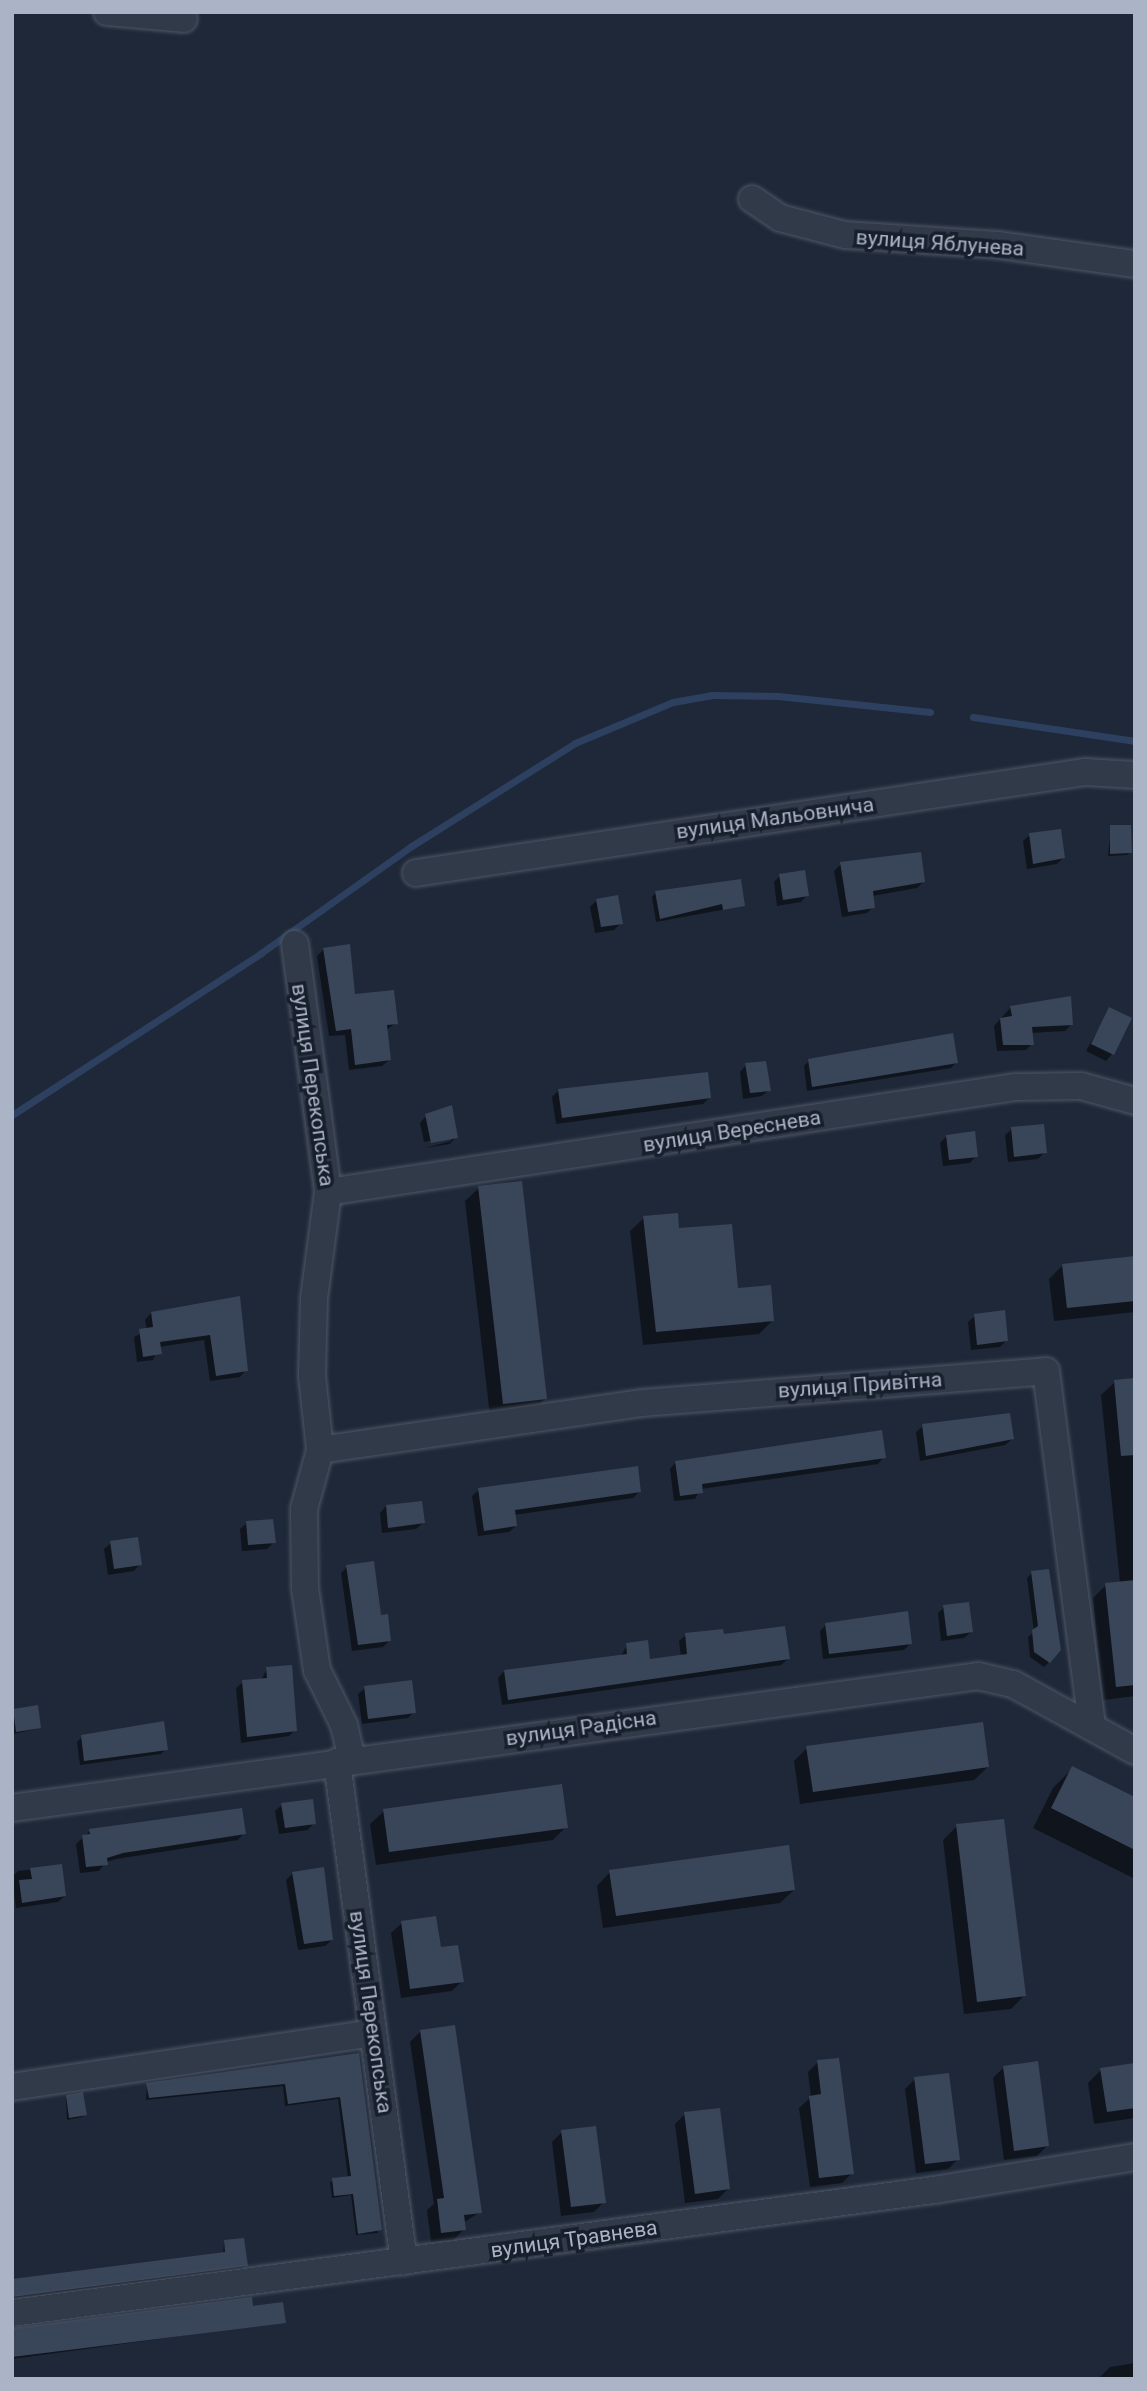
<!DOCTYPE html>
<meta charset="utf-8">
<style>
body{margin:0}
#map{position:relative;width:1147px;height:2391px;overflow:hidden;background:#1e2838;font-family:Roboto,sans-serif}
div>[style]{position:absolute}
.shadow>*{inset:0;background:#0007}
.stream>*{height:7px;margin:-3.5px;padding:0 3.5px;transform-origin:3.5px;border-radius:3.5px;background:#2d405f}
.building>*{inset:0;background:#394659}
.roads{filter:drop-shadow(0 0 2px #4f5767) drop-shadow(0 0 2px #4f5767)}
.minor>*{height:26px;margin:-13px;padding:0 13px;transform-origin:13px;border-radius:13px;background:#313a49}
span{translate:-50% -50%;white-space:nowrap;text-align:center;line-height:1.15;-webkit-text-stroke:7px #171f2d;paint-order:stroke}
.street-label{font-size:21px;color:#abb4c6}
.frame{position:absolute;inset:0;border:14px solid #abb4c6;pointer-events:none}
</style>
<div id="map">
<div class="shadow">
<div style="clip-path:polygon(1111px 827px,1130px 853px,1127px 855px,1108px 856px)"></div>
<div style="clip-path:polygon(1030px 835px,1063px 858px,1057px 864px,1027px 869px,1023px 841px)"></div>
<div style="clip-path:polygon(841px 864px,924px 881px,917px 888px,872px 896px,873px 907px,867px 913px,842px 917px,834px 871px)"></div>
<div style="clip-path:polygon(780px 876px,807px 895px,801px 902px,777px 906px,774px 882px)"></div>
<div style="clip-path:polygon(656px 892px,743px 906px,656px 922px,652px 897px)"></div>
<div style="clip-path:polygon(597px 900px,621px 923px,614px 930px,595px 933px,590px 907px)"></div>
<div style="clip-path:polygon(324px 949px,354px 996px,396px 1023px,386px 1030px,389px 1060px,382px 1066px,349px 1070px,345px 1035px,329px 1036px,317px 956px)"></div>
<div style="clip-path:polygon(1011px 1007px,1071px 1025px,1065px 1031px,1031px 1033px,1032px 1044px,1026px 1050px,997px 1051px,994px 1026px)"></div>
<div style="clip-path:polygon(1110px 1009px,1112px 1054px,1106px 1061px,1086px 1051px)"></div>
<div style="clip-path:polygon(952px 1035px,956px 1063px,951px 1068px,807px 1091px,804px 1066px,809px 1061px)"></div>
<div style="clip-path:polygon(746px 1065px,769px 1090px,762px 1096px,743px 1099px,740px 1072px)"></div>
<div style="clip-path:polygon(559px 1090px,709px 1098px,703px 1104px,556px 1124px,552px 1097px)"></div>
<div style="clip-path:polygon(426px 1116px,456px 1137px,450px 1144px,425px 1148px,451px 1141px,451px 1137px,424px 1142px,420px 1123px)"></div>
<div style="clip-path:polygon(1012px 1129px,1045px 1152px,1038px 1159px,1008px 1162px,1005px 1135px)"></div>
<div style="clip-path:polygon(947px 1136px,976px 1156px,970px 1163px,943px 1166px,940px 1143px)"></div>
<div style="clip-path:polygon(479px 1188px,545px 1399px,532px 1412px,490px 1416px,465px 1201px)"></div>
<div style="clip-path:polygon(644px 1218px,677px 1230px,772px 1321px,759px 1334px,643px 1345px,630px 1231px)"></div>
<div style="clip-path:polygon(1135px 1257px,1135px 1312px,1054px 1321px,1049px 1279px,1063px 1265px)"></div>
<div style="clip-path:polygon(238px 1298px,246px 1370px,240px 1377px,210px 1381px,204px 1340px,159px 1347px,153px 1360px,137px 1362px,134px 1337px,147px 1330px,145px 1320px,151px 1313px)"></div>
<div style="clip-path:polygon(975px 1316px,1007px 1340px,1000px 1347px,971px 1350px,968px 1322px)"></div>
<div style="clip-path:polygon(1135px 1380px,1135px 1696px,1103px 1700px,1093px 1598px,1106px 1585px,1120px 1583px,1101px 1395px,1115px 1382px)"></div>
<div style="clip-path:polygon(923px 1426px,1012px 1439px,1005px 1445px,920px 1461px,916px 1432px)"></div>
<div style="clip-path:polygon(884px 1457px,878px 1464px,701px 1489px,695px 1499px,674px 1501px,670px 1469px,676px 1462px)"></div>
<div style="clip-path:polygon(479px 1490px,639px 1492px,633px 1498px,514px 1515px,516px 1526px,509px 1532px,478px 1536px,472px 1496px)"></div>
<div style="clip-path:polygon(386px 1506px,423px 1523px,416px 1529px,382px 1533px,380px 1513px)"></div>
<div style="clip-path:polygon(247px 1523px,274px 1542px,267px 1549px,242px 1551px,240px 1529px)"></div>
<div style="clip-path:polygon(111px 1543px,140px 1564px,134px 1571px,108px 1575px,104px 1549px)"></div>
<div style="clip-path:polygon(347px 1567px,379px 1616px,389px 1641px,383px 1647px,352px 1651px,341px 1573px)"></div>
<div style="clip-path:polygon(1032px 1573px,1049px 1662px,1044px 1667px,1030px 1657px,1028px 1637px,1034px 1632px,1027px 1578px)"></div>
<div style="clip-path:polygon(944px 1607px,971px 1632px,964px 1638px,941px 1641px,938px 1613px)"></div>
<div style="clip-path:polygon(826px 1625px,911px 1643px,904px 1650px,823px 1659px,820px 1631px)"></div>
<div style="clip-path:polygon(686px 1635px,722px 1636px,788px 1659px,781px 1665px,502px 1705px,498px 1678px,504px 1671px,621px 1656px,627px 1645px,649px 1661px,681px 1657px,679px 1641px)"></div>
<div style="clip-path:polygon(267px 1669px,295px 1730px,289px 1736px,241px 1743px,236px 1688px,243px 1682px,261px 1680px)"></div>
<div style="clip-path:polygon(365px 1688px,414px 1712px,408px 1718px,362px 1724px,358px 1694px)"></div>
<div style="clip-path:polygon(14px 1711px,39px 1728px,14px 1734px)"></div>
<div style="clip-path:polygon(82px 1737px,166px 1749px,161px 1754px,80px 1765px,77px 1742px)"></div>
<div style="clip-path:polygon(807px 1748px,988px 1767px,974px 1780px,800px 1804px,794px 1761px)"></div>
<div style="clip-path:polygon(1073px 1768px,1135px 1799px,1135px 1879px,1033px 1828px,1053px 1788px)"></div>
<div style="clip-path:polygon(282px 1805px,314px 1823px,308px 1830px,279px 1834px,275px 1811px)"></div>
<div style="clip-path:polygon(384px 1811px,566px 1827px,553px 1840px,376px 1865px,370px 1824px)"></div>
<div style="clip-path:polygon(957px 1826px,1024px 1996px,1011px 2009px,964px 2014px,943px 1840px)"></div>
<div style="clip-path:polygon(90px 1831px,244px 1833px,238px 1840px,116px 1859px,106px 1862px,99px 1871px,80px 1873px,76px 1844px)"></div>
<div style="clip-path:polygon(60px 1866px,65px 1896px,58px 1902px,16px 1908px,12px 1877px,18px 1871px)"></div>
<div style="clip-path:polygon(610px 1872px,794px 1890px,780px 1903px,603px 1928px,597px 1886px)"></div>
<div style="clip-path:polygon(293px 1873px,332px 1940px,325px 1946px,298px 1950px,286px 1880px)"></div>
<div style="clip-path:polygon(402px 1923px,462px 1981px,452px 1991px,401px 1998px,391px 1933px)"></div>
<div style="clip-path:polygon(421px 2031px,480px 2212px,463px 2223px,464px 2229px,454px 2240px,431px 2242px,427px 2210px,434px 2204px,410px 2042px)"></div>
<div style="clip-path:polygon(357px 2055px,378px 2233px,356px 2235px,351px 2195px,332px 2198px,330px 2182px,348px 2178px,338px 2099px,285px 2106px,283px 2086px,146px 2100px,147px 2084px)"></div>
<div style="clip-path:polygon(818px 2062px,852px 2173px,842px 2183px,810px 2187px,799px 2108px,811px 2097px,808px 2072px)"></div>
<div style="clip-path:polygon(1135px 2065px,1135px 2118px,1094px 2124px,1088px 2083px,1101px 2070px)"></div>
<div style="clip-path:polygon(1003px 2068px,1047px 2146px,1037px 2156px,1004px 2160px,993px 2078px)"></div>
<div style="clip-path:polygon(915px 2079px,958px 2159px,948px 2169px,916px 2173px,905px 2089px)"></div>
<div style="clip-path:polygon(66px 2097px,85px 2114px,82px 2117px,67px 2120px)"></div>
<div style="clip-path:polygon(685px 2114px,728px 2189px,718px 2199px,685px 2203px,675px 2124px)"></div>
<div style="clip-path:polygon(562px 2132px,604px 2202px,594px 2212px,561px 2216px,552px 2142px)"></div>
<div style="clip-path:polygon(224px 2242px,246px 2265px,243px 2268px,12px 2299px,12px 2281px,223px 2255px)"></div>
<div style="clip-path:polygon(251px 2308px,284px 2322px,12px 2359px,12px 2330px)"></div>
<div style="clip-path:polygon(1135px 2363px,1135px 2379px,1098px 2379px,1110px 2367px)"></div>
</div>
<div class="stream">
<div style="left:973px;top:717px;width:164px;rotate:8.4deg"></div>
<div style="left:12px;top:1115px;width:297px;rotate:-33deg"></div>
<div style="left:261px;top:953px;width:183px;rotate:-35.4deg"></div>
<div style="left:410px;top:847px;width:195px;rotate:-32.2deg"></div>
<div style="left:575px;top:743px;width:106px;rotate:-22.7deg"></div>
<div style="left:673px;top:702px;width:40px;rotate:-10deg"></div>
<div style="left:712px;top:695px;width:66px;rotate:0.9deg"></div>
<div style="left:778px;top:696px;width:153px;rotate:6deg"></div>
</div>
<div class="building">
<div style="clip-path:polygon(1110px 825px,1131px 825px,1132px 853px,1110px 854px)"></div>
<div style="clip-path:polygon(1061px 829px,1065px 858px,1033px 864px,1029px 833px)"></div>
<div style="clip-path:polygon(921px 852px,925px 882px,873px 891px,875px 908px,848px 912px,840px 862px)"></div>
<div style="clip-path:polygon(805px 870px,809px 896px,783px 900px,779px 874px)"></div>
<div style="clip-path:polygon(741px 879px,745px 906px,723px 910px,722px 904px,660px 919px,655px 891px)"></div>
<div style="clip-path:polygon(618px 895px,623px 924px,601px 927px,596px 899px)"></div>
<div style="clip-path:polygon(350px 944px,355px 994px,394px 990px,398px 1024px,387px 1025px,391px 1060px,355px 1065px,351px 1029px,336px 1031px,323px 948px)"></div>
<div style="clip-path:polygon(1071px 996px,1073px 1025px,1032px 1027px,1034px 1045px,1003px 1045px,1000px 1018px,1012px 1016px,1010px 1006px)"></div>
<div style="clip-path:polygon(1109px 1007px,1132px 1018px,1114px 1055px,1091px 1044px)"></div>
<div style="clip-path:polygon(953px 1033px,958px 1063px,812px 1087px,808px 1059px)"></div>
<div style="clip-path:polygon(766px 1061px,771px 1091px,750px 1093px,745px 1063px)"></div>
<div style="clip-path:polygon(708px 1072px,711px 1098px,562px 1118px,558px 1089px)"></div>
<div style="clip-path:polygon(452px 1105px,458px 1138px,431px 1143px,425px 1114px)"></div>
<div style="clip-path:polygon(1044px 1124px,1047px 1153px,1014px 1157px,1011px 1127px)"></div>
<div style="clip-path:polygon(975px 1131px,978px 1157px,949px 1160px,946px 1135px)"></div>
<div style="clip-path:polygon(522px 1181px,547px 1399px,503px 1404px,478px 1186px)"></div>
<div style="clip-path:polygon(678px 1213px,679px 1228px,732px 1224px,738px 1288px,771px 1285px,774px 1321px,656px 1332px,643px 1216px)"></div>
<div style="clip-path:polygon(1135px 1256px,1135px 1301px,1067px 1308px,1062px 1264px)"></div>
<div style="clip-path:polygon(240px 1296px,248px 1371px,216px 1376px,210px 1335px,160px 1342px,162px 1354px,143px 1357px,139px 1329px,153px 1327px,151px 1312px)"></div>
<div style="clip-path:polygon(1005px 1310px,1008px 1341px,977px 1345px,974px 1314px)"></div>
<div style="clip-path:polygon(1135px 1378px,1135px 1455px,1121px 1456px,1114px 1380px)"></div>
<div style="clip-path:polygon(1010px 1413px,1014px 1439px,926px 1456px,922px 1424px)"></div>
<div style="clip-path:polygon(882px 1430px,886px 1458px,702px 1484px,703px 1493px,680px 1496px,675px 1461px)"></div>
<div style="clip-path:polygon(638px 1466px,641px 1492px,515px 1510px,517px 1526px,484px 1531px,478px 1488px)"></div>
<div style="clip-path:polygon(422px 1501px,425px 1523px,388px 1528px,386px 1505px)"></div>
<div style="clip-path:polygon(273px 1519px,276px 1543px,248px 1545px,246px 1521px)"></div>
<div style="clip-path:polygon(138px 1537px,142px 1565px,114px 1569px,110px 1541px)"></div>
<div style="clip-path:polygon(374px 1561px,381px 1615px,388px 1614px,391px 1641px,358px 1645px,346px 1565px)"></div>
<div style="clip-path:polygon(1049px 1569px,1061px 1650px,1050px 1663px,1034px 1652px,1032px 1630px,1038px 1626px,1031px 1571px)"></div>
<div style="clip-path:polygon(1135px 1580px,1135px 1685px,1116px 1687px,1105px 1583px)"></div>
<div style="clip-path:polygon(969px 1602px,973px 1632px,947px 1636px,943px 1605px)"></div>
<div style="clip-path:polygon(908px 1611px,912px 1644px,829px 1654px,825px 1623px)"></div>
<div style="clip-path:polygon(785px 1626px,790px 1659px,508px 1700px,504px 1670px,627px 1654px,626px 1643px,648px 1640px,650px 1659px,687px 1654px,685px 1633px,723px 1629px,724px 1634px)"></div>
<div style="clip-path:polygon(292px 1665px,297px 1731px,247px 1737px,242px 1680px,267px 1678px,266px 1667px)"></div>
<div style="clip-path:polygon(412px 1680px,416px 1713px,368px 1719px,364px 1686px)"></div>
<div style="clip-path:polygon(38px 1705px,41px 1728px,16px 1732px,13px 1709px)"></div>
<div style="clip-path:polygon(164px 1721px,168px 1750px,84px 1761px,81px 1735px)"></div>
<div style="clip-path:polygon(983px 1722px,989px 1767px,813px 1792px,806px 1746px)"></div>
<div style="clip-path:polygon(1072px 1766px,1135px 1797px,1135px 1850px,1051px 1808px)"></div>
<div style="clip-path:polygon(562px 1784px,568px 1828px,389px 1852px,383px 1809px)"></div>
<div style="clip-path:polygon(313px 1799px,316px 1824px,285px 1828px,281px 1803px)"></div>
<div style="clip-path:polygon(242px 1808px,246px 1834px,123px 1853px,107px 1858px,108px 1865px,86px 1867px,82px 1835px,90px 1834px,89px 1829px)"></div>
<div style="clip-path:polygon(1004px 1819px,1026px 1996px,977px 2002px,956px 1824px)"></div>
<div style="clip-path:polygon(789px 1845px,795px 1890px,616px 1916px,609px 1870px)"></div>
<div style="clip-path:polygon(62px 1864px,66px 1896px,22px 1903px,19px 1880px,32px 1879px,30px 1868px)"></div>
<div style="clip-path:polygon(324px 1867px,333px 1940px,304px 1944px,292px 1872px)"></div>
<div style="clip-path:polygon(436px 1916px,441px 1947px,458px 1945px,464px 1982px,410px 1989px,401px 1921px)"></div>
<div style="clip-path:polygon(455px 2025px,482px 2213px,464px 2215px,466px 2230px,441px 2233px,437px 2199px,444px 2198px,420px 2030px)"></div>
<div style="clip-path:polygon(359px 2053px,382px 2230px,358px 2234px,353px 2194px,334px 2196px,332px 2178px,351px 2176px,340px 2097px,288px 2104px,285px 2084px,149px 2098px,146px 2083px)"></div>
<div style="clip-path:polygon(839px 2058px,854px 2174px,819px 2178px,809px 2096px,821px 2094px,817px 2060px)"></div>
<div style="clip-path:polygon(1038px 2061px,1049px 2146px,1014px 2151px,1003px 2066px)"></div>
<div style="clip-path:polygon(1135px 2063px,1135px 2108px,1107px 2112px,1100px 2068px)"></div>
<div style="clip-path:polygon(949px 2073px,960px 2160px,925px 2164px,914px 2077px)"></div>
<div style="clip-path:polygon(83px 2092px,87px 2115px,69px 2118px,66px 2095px)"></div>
<div style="clip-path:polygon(720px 2108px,730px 2189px,695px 2194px,684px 2112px)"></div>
<div style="clip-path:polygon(596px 2126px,606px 2203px,571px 2207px,561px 2130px)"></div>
<div style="clip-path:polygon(244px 2238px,248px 2266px,12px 2297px,12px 2279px,225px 2252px,224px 2240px)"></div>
<div style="clip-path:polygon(252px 2297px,253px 2306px,283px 2302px,286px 2323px,12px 2357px,12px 2328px)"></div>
</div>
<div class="roads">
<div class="minor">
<div style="left:107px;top:12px;width:77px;rotate:5.2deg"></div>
<div style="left:752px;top:199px;width:34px;rotate:34deg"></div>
<div style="left:780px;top:218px;width:67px;rotate:14.7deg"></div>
<div style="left:845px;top:235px;width:153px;rotate:3.7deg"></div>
<div style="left:998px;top:245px;width:138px;rotate:7.9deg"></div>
<div style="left:416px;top:873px;width:677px;rotate:-8.59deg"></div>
<div style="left:1085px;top:772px;width:50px;rotate:3.4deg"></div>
<div style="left:295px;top:944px;width:250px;rotate:82.4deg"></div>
<div style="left:328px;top:1192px;width:108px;rotate:97.5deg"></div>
<div style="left:314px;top:1299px;width:77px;rotate:91.5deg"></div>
<div style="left:312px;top:1376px;width:74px;rotate:83.8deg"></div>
<div style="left:320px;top:1450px;width:61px;rotate:105.2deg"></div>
<div style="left:304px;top:1509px;width:79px;rotate:89.3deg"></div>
<div style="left:305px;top:1588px;width:83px;rotate:81.7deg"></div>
<div style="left:317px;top:1670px;width:61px;rotate:63.9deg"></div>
<div style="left:344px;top:1725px;width:36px;rotate:77deg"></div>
<div style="left:328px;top:1192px;width:696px;rotate:-8.68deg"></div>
<div style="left:1016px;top:1087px;width:65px;rotate:-0.9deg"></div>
<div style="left:1081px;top:1086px;width:56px;rotate:15.5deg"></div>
<div style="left:320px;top:1450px;width:325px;rotate:-8.3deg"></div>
<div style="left:642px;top:1403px;width:405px;rotate:-4.5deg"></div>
<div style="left:1046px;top:1371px;width:359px;rotate:82.6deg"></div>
<div style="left:337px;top:1762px;width:504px;rotate:82.37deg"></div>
<div style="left:12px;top:1808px;width:975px;rotate:-7.78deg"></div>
<div style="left:978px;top:1676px;width:36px;rotate:13deg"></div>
<div style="left:1013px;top:1684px;width:139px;rotate:28.8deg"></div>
<div style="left:12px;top:2087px;width:365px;rotate:-8.5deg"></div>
<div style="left:12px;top:2313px;width:930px;rotate:-7.6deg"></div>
<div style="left:934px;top:2190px;width:204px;rotate:-9.3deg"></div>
</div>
</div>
<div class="street-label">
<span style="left:940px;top:243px;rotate:4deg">вулиця Яблунева</span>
<span style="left:775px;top:818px;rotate:-8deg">вулиця Мальовнича</span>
<span style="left:313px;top:1085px;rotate:82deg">вулиця Перекопська</span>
<span style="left:732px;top:1131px;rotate:-9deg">вулиця Вереснева</span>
<span style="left:860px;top:1385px;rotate:-4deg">вулиця Привітна</span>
<span style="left:581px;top:1728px;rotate:-8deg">вулиця Радісна</span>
<span style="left:371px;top:2012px;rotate:82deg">вулиця Перекопська</span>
<span style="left:574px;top:2239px;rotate:-8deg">вулиця Травнева</span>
</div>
<div class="frame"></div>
</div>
